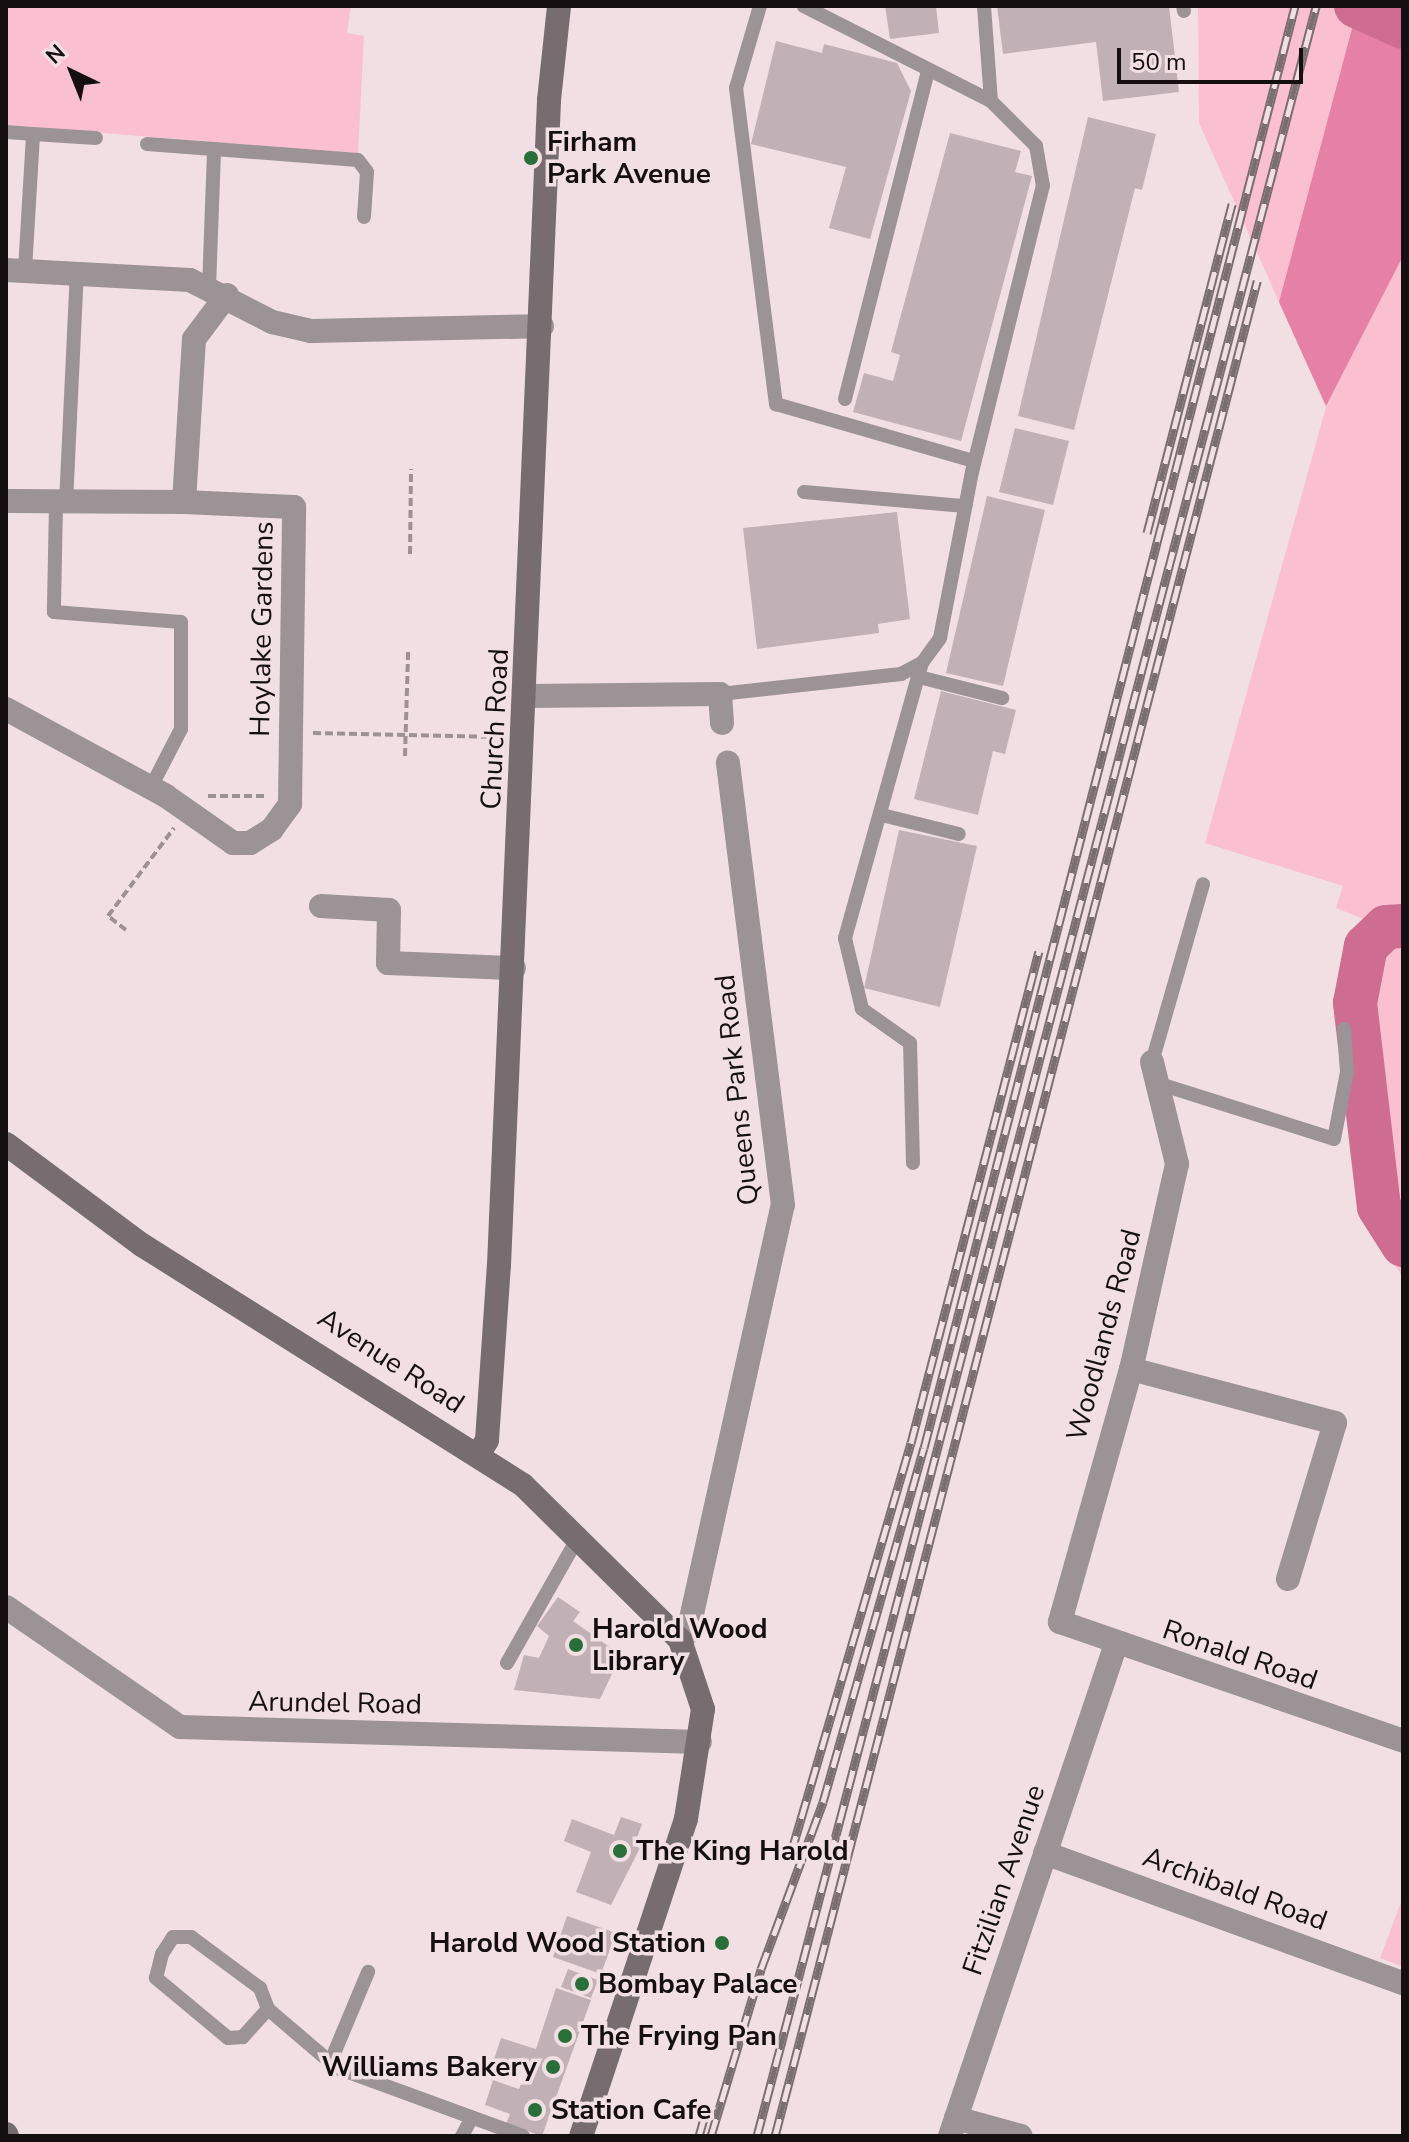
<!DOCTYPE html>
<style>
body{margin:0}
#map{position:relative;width:1409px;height:2142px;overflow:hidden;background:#f1dfe4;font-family:"Nunito Sans",sans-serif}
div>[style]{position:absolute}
.green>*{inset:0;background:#fac0d2}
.forest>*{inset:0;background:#e681a5}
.river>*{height:44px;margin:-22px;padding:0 22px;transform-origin:22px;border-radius:22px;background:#cf6d91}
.building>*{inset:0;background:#c1b0b5}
.path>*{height:4px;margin-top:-2px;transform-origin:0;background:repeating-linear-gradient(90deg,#9e9195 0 8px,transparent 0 12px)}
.lane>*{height:14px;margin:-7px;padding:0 7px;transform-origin:7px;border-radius:7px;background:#9b9395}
.street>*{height:24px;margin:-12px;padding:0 12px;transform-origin:12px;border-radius:12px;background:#9b9395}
.secondary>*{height:24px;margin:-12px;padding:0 12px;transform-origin:12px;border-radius:12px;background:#776c70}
.rail>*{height:9px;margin-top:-4.5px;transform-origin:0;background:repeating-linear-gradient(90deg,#f1dfe4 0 18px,#7a6e71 0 36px);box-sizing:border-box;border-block:2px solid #7a6e71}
.dots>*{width:22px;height:22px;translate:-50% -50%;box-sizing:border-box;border:4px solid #f1dfe4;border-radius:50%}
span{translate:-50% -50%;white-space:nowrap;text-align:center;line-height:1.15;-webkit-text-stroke:7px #f1dfe4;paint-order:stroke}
.poi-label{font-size:28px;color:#150f11;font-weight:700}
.left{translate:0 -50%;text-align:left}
.right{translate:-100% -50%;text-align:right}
.street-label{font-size:28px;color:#150f11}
.frame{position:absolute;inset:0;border:8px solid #150f11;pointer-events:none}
.north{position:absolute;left:32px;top:32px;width:80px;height:80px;-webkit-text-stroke:6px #f1dfe4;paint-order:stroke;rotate:317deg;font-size:22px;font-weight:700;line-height:32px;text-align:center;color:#150f11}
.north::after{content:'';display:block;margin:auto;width:28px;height:36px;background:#150f11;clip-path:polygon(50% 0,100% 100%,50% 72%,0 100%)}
.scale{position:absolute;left:1117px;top:48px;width:186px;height:36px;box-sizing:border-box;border:4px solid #150f11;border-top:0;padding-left:10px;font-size:24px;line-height:28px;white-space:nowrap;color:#150f11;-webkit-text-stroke:6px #f1dfe4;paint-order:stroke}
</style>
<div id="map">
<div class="green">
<div style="clip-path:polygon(6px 6px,351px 6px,347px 33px,364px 36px,358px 154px,6px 125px)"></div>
<div style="clip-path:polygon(1198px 6px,1403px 6px,1403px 1277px,1359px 1213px,1347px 990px,1366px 920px,1336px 908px,1343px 886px,1205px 843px,1326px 407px,1199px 123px)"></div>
<div style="clip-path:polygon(1403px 1897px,1403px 1967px,1380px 1958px)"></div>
</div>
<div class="forest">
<div style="clip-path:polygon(1358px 6px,1403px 6px,1403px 256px,1326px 406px,1279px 302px)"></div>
</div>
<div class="river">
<div style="left:1356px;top:6px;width:51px;rotate:24.1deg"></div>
<div style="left:1403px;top:926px;width:17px;rotate:177deg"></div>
<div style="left:1386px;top:927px;width:28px;rotate:136deg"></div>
<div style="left:1366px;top:946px;width:58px;rotate:100.9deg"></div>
<div style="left:1355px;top:1003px;width:205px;rotate:83.3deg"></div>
<div style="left:1379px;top:1207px;width:45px;rotate:57.7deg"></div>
</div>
<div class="building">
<div style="clip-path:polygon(885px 6px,936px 6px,939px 33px,890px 39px)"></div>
<div style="clip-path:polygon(997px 6px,1169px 6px,1179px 92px,1103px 101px,1096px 42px,1003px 54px)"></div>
<div style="clip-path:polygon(776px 41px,822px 53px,824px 44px,897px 63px,911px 91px,870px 239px,829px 228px,846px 167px,751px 144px)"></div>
<div style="clip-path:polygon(1088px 117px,1156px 134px,1142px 190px,1135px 188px,1074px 430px,1018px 416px)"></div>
<div style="clip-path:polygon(950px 133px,1021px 151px,1015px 172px,1032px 176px,961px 441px,853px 412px,864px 373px,893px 381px,900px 355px,891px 352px)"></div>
<div style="clip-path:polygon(1015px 428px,1069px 441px,1053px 505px,999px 492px)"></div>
<div style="clip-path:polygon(987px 496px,1045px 510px,1003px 686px,946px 673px)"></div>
<div style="clip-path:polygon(897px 512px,910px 619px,878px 624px,879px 633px,757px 649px,743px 528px)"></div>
<div style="clip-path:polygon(941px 691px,1016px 710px,1005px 754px,993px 751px,978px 815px,914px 799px)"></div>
<div style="clip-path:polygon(899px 830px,977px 846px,940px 1007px,864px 988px)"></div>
<div style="clip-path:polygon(558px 1597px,580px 1612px,573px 1621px,621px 1655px,600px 1699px,514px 1690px,524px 1655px,539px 1658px,549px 1636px,537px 1626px)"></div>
<div style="clip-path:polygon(621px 1817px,642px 1824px,634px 1846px,640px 1848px,611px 1905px,576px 1892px,591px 1852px,564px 1841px,572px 1819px,614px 1835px)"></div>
<div style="clip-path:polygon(567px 1916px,616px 1933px,601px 1974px,553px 1957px)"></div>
<div style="clip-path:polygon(568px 1969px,598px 1980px,591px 1998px,561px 1987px)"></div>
<div style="clip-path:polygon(556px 1988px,591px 2000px,542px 2136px,506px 2124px,510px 2114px,485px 2105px,493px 2080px,519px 2089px,526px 2070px,494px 2059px,501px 2038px,536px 2049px)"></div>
</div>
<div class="path">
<div style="left:410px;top:554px;width:85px;rotate:-89.3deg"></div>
<div style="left:313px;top:733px;width:187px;rotate:1.2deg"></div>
<div style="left:405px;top:756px;width:104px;rotate:-88.3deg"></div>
<div style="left:208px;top:796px;width:59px"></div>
<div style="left:126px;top:930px;width:23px;rotate:-142deg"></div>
<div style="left:108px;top:916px;width:110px;rotate:-53.1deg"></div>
</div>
<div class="lane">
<div style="left:760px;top:6px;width:85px;rotate:106.3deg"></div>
<div style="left:736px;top:88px;width:319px;rotate:82.8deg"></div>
<div style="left:776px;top:404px;width:206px;rotate:16.1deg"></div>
<div style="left:984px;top:6px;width:95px;rotate:85.8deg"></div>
<div style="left:1183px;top:6px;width:5px;rotate:79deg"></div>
<div style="left:6px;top:132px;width:27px;rotate:4deg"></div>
<div style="left:147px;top:144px;width:67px;rotate:4.3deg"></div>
<div style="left:25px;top:270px;width:136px;rotate:-86.6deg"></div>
<div style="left:33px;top:134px;width:63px;rotate:3.6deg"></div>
<div style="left:209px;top:288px;width:139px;rotate:-87.9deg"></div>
<div style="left:214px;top:149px;width:144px;rotate:4.4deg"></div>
<div style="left:358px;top:160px;width:15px;rotate:53deg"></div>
<div style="left:367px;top:172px;width:45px;rotate:93.8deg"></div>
<div style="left:845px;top:399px;width:339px;rotate:-75.8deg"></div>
<div style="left:804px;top:492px;width:162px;rotate:5deg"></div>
<div style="left:56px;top:503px;width:109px;rotate:91.1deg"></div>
<div style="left:54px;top:612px;width:127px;rotate:4.5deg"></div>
<div style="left:181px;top:622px;width:107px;rotate:90deg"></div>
<div style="left:181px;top:729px;width:65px;rotate:117.3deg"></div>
<div style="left:66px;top:503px;width:232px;rotate:-87.3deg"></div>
<div style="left:919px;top:677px;width:86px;rotate:14.2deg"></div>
<div style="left:720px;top:694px;width:182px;rotate:-6.3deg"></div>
<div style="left:901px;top:674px;width:24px;rotate:-28deg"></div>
<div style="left:922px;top:663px;width:31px;rotate:-54deg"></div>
<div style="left:940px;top:638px;width:169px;rotate:-79.1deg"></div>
<div style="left:972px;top:472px;width:295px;rotate:-76.1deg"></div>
<div style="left:1043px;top:186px;width:41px;rotate:-99.9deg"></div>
<div style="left:1036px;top:146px;width:64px;rotate:-135deg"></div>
<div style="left:991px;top:101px;width:210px;rotate:-153.1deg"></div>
<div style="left:882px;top:815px;width:79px;rotate:13.9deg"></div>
<div style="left:1152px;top:1062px;width:185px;rotate:-74deg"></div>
<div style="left:1163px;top:1085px;width:179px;rotate:17.5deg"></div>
<div style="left:1334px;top:1139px;width:68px;rotate:-79deg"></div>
<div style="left:1347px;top:1072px;width:43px;rotate:-94deg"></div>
<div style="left:913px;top:1163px;width:120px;rotate:-91.4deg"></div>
<div style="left:910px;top:1043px;width:59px;rotate:-144.7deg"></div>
<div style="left:862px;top:1009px;width:73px;rotate:-103.5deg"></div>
<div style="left:845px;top:938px;width:286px;rotate:-74.4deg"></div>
<div style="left:507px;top:1663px;width:148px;rotate:-60.5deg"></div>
<div style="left:268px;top:2009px;width:38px;rotate:132deg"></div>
<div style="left:243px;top:2037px;width:15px;rotate:176deg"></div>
<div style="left:228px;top:2038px;width:94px;rotate:-140.2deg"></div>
<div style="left:156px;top:1978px;width:25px;rotate:-76deg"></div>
<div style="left:162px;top:1954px;width:20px;rotate:-57deg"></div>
<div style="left:173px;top:1937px;width:18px"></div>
<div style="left:191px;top:1937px;width:86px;rotate:36.5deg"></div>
<div style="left:260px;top:1988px;width:22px;rotate:69deg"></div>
<div style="left:268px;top:2009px;width:91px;rotate:40.5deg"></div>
<div style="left:337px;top:2068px;width:198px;rotate:20.1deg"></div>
<div style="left:330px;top:2063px;width:99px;rotate:-67.3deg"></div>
<div style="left:462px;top:2136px;width:21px;rotate:-62deg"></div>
</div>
<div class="street">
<div style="left:6px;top:270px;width:184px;rotate:3.1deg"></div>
<div style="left:190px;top:280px;width:92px;rotate:27.1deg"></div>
<div style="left:272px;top:322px;width:40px;rotate:13deg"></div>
<div style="left:311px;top:331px;width:231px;rotate:-1.2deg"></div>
<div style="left:6px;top:501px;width:178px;rotate:0.3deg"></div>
<div style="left:184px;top:502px;width:163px;rotate:-86.5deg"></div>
<div style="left:194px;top:339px;width:55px;rotate:-53.1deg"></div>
<div style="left:526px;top:696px;width:194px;rotate:-0.6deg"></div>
<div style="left:720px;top:694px;width:29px;rotate:86deg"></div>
<div style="left:6px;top:709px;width:182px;rotate:28.5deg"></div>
<div style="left:166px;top:796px;width:82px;rotate:35deg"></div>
<div style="left:233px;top:843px;width:17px"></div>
<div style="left:250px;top:843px;width:26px;rotate:-32deg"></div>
<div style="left:272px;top:829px;width:31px;rotate:-54deg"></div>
<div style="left:290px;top:804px;width:297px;rotate:-89.2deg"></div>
<div style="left:294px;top:507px;width:110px;rotate:-177.4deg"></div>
<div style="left:321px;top:906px;width:68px;rotate:3.4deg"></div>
<div style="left:389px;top:910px;width:53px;rotate:91.1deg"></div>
<div style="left:388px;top:963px;width:126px;rotate:2.3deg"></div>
<div style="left:1152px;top:1062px;width:105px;rotate:76.2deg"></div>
<div style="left:1177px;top:1164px;width:210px;rotate:102.6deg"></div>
<div style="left:1131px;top:1369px;width:263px;rotate:105.7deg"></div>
<div style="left:1060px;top:1622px;width:363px;rotate:19.1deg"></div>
<div style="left:1131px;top:1369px;width:211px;rotate:14.8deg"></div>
<div style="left:1335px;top:1423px;width:163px;rotate:106.8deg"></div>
<div style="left:6px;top:1607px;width:211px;rotate:34.6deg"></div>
<div style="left:180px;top:1727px;width:520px;rotate:1.65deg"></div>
<div style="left:680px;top:1640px;width:11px;rotate:-45deg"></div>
<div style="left:688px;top:1632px;width:437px;rotate:-77.5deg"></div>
<div style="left:783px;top:1205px;width:446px;rotate:-97.1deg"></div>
<div style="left:1045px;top:1853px;width:381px;rotate:20deg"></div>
<div style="left:956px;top:2118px;width:67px;rotate:15.5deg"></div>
<div style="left:950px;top:2136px;width:519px;rotate:-71.36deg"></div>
</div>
<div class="secondary">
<div style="left:6px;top:1144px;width:169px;rotate:36.6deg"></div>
<div style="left:142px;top:1245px;width:450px;rotate:32.2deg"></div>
<div style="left:523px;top:1485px;width:221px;rotate:44.6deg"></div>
<div style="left:680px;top:1640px;width:73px;rotate:71.6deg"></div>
<div style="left:703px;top:1709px;width:111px;rotate:98.8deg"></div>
<div style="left:686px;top:1819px;width:334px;rotate:108.3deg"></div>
<div style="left:479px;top:1453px;width:15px;rotate:-58deg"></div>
<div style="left:487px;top:1440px;width:175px;rotate:-86.1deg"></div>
<div style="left:499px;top:1265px;width:1166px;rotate:-87.54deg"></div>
<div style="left:549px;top:100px;width:95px;rotate:-83.9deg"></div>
<div style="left:6px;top:2134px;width:2px;rotate:63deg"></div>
</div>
<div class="rail">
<div style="left:1147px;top:533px;width:340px;rotate:-75.5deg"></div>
<div style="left:791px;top:1853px;width:427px;rotate:-73.7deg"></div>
<div style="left:911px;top:1443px;width:508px;rotate:-75.42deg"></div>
<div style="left:699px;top:2136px;width:29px;rotate:-74deg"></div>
<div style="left:711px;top:2136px;width:174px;rotate:-73.3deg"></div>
<div style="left:761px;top:1969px;width:178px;rotate:-69.6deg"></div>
<div style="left:823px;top:1802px;width:368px;rotate:-74.1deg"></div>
<div style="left:924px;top:1448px;width:1489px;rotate:-75.57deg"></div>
<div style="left:757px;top:2136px;width:2202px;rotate:-75.29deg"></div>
<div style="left:775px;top:2136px;width:1917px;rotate:-75.43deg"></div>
</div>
<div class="dots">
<div style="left:531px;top:158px;background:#2a6e39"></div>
<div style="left:576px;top:1645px;background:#2a6e39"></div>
<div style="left:620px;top:1851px;background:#2a6e39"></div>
<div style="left:722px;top:1943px;background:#2a6e39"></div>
<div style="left:582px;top:1984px;background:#2a6e39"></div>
<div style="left:565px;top:2036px;background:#2a6e39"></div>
<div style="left:553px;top:2067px;background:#2a6e39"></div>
<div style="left:535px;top:2110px;background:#2a6e39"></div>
</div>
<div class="poi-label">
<span class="left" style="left:547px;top:158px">Firham<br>Park Avenue</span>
<span class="left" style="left:592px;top:1645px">Harold Wood<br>Library</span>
<span class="left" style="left:636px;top:1851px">The King Harold</span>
<span class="right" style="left:706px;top:1943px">Harold Wood Station</span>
<span class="left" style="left:598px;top:1984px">Bombay Palace</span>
<span class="left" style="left:581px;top:2036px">The Frying Pan</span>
<span class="right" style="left:537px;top:2067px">Williams Bakery</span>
<span class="left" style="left:551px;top:2110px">Station Cafe</span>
</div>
<div class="street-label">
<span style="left:262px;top:629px;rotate:-89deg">Hoylake Gardens</span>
<span style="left:495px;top:729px;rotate:-87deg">Church Road</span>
<span style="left:737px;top:1090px;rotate:-96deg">Queens Park Road</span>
<span style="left:1104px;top:1335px;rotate:-75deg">Woodlands Road</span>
<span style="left:391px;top:1361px;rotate:33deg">Avenue Road</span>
<span style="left:1240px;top:1655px;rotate:19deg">Ronald Road</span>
<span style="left:335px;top:1703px;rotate:1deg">Arundel Road</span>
<span style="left:1004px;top:1880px;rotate:-71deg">Fitzilian Avenue</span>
<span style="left:1235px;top:1889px;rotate:20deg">Archibald Road</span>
</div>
<div class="frame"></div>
<div class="north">N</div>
<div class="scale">50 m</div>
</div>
